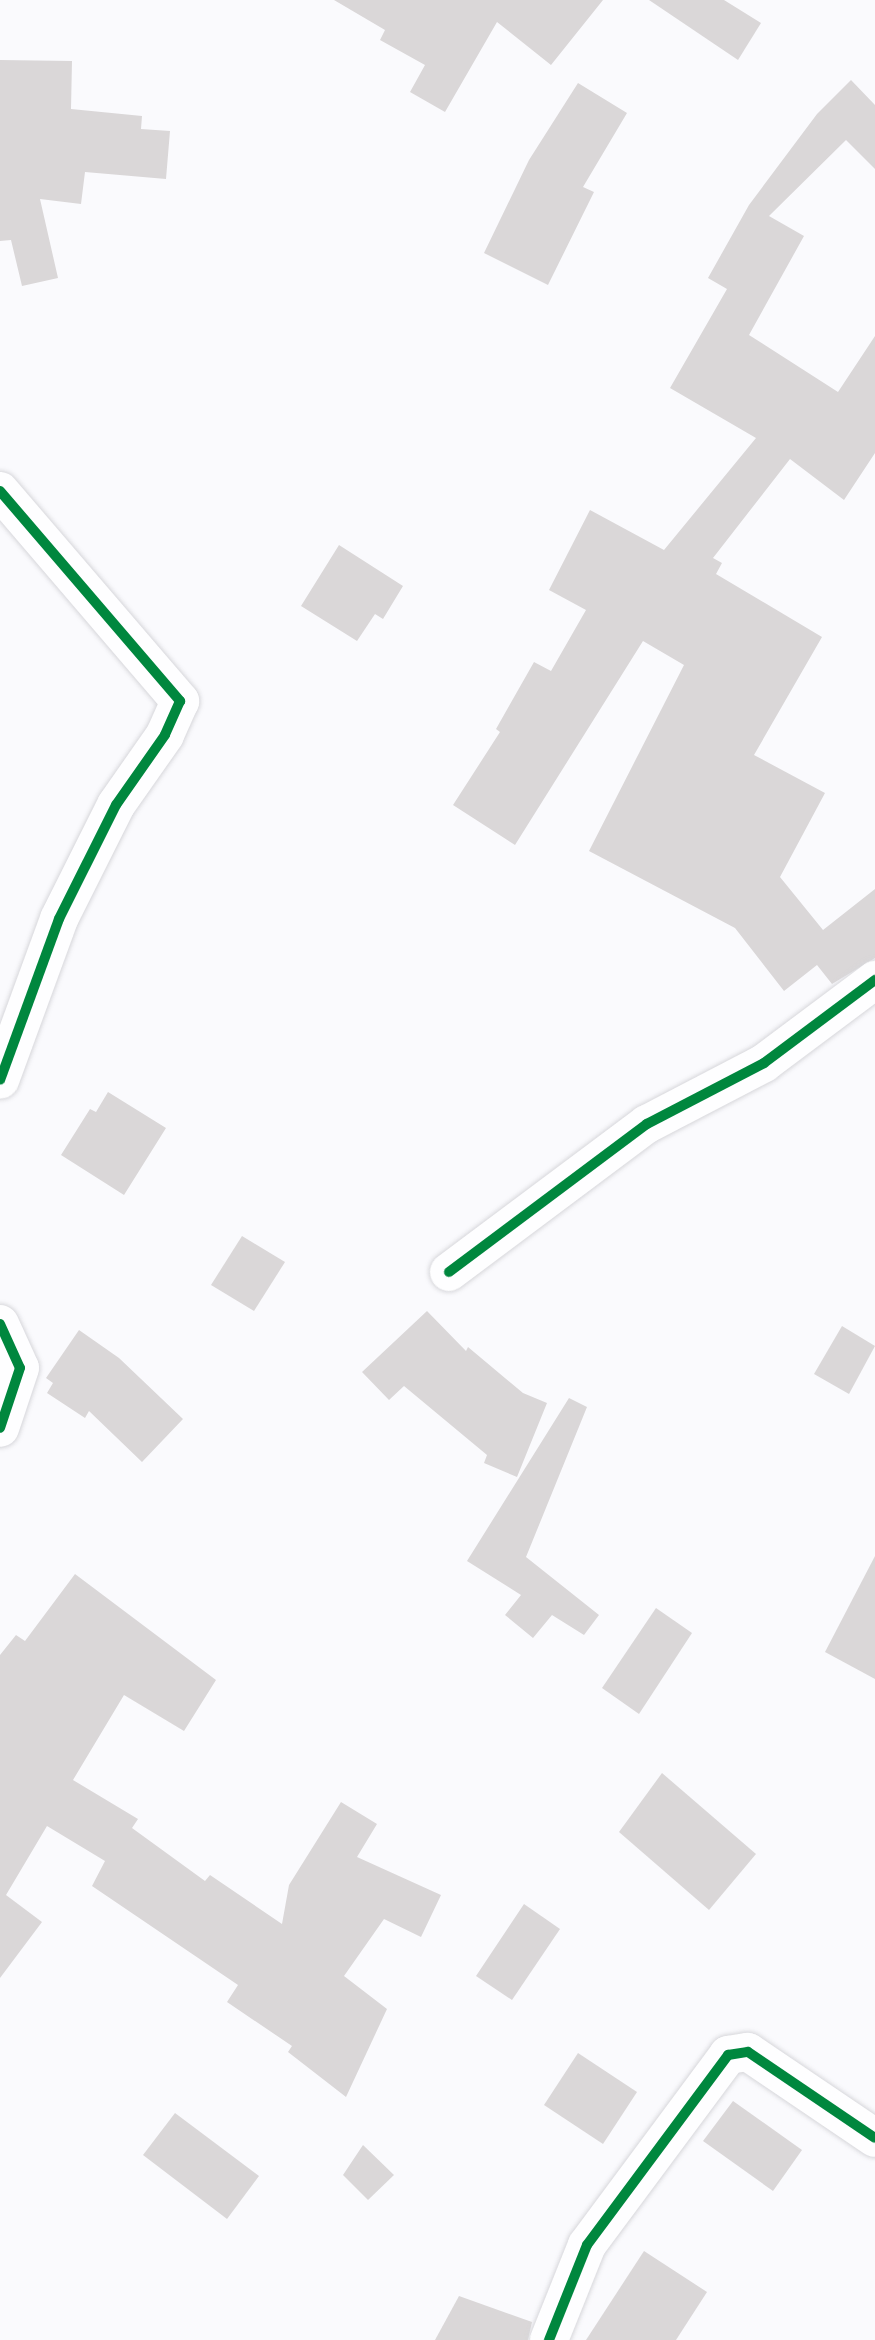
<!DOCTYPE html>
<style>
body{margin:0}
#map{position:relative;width:875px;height:2340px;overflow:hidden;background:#fafafd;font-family:"Titillium Web",sans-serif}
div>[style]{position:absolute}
.building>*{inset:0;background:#dad7d8}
.roads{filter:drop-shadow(0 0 2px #d7d7db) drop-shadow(0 0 2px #d7d7db)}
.minor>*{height:38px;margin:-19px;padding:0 19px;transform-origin:19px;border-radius:19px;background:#fefeff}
.cycleway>*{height:10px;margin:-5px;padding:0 5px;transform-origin:5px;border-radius:5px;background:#00873e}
span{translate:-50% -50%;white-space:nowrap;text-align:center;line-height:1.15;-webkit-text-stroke:7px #fff;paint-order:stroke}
</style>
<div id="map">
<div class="building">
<div style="clip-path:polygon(334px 0,603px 0,551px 65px,497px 22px,445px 112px,410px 92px,425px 65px,380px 40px,385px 30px)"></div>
<div style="clip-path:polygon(649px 0,724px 0,761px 23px,738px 60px)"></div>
<div style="clip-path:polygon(0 60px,72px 61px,71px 109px,142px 116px,141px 129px,170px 131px,166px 179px,85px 172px,81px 204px,40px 199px,58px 278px,22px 286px,11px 240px,0 241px)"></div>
<div style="clip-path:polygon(851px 80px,875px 105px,875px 169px,846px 140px,769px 216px,804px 236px,749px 335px,838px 392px,875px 336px,875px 453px,844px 500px,790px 459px,713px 558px,722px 563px,716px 574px,822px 637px,754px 755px,825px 793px,780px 877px,823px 930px,875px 889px,875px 958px,832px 984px,817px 965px,784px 991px,735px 928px,589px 851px,684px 665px,643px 641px,515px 845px,453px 805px,500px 732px,496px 729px,534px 662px,551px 671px,586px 610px,549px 590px,590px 510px,664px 550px,756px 438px,670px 388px,727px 289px,708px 278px,749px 205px,817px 114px)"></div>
<div style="clip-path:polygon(578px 83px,627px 113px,583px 187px,594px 192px,548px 285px,484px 253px,529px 160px)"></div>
<div style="clip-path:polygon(339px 545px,403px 586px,383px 619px,375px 614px,357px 641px,301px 606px)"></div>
<div style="clip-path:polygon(108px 1092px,166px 1128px,124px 1195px,61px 1155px,90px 1109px,96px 1112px)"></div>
<div style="clip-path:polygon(242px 1236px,285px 1262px,254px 1311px,211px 1285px)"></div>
<div style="clip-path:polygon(427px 1311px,466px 1351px,468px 1347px,523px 1393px,547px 1403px,517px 1477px,484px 1463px,487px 1455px,404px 1386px,389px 1400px,362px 1372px)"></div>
<div style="clip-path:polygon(842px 1326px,875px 1346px,849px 1394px,814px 1374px)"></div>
<div style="clip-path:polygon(79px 1330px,119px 1358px,183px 1419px,142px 1462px,89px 1411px,85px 1418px,47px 1393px,53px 1383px,46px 1378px)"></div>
<div style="clip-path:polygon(569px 1398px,587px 1407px,526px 1557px,599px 1615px,584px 1635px,552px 1615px,533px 1638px,505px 1615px,521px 1595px,467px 1561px)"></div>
<div style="clip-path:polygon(875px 1556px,875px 1679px,825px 1652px)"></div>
<div style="clip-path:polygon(75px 1574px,216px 1680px,184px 1731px,124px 1695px,73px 1780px,138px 1819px,132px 1828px,205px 1881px,210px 1875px,282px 1924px,289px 1885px,341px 1802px,377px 1824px,357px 1857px,441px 1895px,421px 1937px,384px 1919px,344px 1976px,387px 2009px,346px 2097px,288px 2052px,292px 2046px,227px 2002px,238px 1985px,92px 1886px,105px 1861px,47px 1826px,6px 1895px,42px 1922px,0 1978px,0 1655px,16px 1635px,25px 1641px)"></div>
<div style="clip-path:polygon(656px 1608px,692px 1633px,639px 1714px,602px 1688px)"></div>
<div style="clip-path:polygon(662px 1773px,756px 1854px,709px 1910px,619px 1832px)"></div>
<div style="clip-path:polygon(524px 1904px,560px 1929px,512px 2000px,476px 1976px)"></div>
<div style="clip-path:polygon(578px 2053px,637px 2092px,603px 2144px,544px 2105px)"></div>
<div style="clip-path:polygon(733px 2101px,802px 2150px,773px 2191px,703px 2141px)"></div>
<div style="clip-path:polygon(175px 2113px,259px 2176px,227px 2219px,143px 2155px)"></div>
<div style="clip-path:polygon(363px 2145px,394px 2175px,368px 2200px,343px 2175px)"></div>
<div style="clip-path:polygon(644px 2251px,707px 2292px,676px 2340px,586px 2340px)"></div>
<div style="clip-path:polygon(459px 2296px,532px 2322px,528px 2340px,435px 2340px)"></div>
</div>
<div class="roads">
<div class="minor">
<div style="left:0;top:491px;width:277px;rotate:49.4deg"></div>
<div style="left:180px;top:701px;width:37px;rotate:114deg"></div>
<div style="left:165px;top:735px;width:85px;rotate:125deg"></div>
<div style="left:116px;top:805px;width:127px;rotate:116.6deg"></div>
<div style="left:59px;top:919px;width:171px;rotate:110.1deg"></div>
<div style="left:449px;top:1272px;width:247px;rotate:-36.8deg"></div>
<div style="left:647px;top:1124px;width:132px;rotate:-27.5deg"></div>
<div style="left:764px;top:1063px;width:139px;rotate:-36.8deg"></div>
<div style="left:0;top:1324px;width:48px;rotate:65.6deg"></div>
<div style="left:20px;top:1368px;width:63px;rotate:108.4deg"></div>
<div style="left:549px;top:2340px;width:102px;rotate:-68.2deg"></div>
<div style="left:587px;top:2245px;width:237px;rotate:-53.4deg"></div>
<div style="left:728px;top:2055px;width:20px;rotate:-9deg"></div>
<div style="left:748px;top:2052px;width:153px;rotate:34.1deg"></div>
</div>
</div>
<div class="cycleway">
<div style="left:0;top:491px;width:277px;rotate:49.4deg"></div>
<div style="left:180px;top:701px;width:37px;rotate:114deg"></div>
<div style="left:165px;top:735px;width:85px;rotate:125deg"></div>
<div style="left:116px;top:805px;width:127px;rotate:116.6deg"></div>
<div style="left:59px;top:919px;width:171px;rotate:110.1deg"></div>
<div style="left:449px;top:1272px;width:247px;rotate:-36.8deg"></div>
<div style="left:647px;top:1124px;width:132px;rotate:-27.5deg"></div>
<div style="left:764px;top:1063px;width:139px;rotate:-36.8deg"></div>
<div style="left:0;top:1324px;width:48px;rotate:65.6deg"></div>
<div style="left:20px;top:1368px;width:63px;rotate:108.4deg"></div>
<div style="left:549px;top:2340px;width:102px;rotate:-68.2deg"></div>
<div style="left:587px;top:2245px;width:237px;rotate:-53.4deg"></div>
<div style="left:728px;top:2055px;width:20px;rotate:-9deg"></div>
<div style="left:748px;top:2052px;width:153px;rotate:34.1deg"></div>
</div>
</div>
